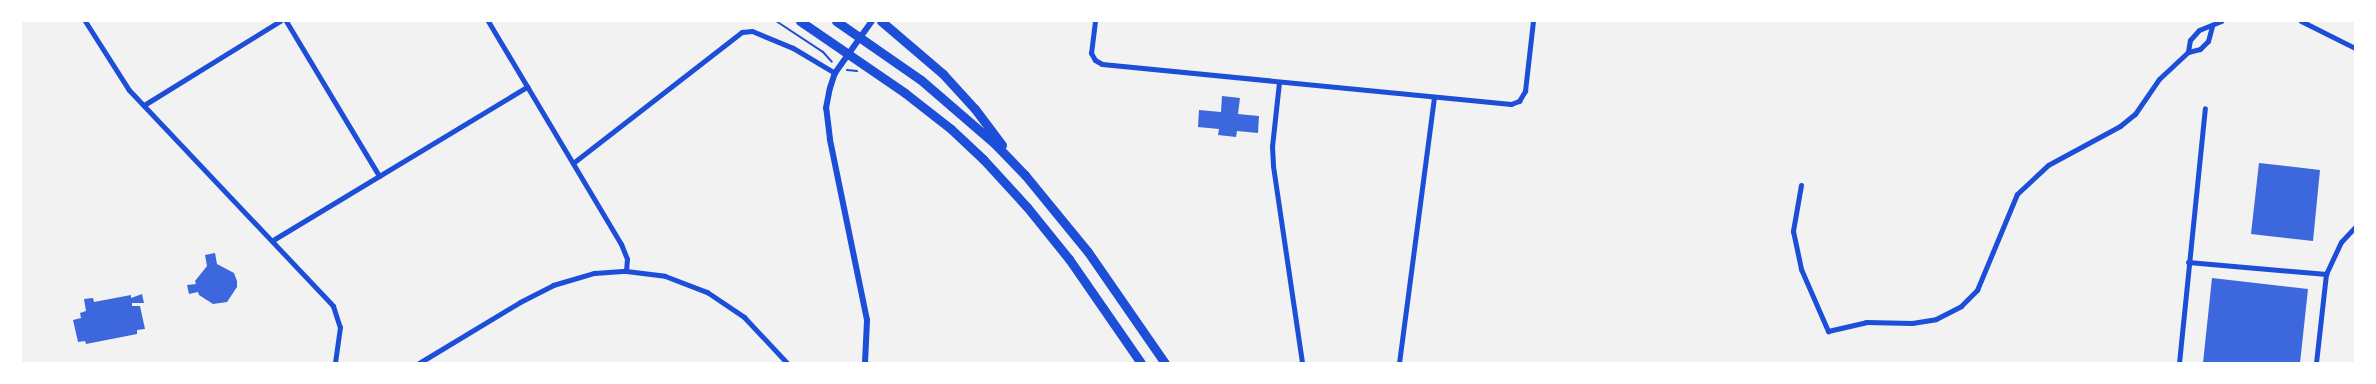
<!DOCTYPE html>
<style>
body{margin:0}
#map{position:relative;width:2376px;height:384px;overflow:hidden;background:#f2f2f2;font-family:Helvetica,sans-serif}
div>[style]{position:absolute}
.building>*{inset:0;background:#3d67dc}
.path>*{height:2px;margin:-1px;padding:0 1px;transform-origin:1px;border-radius:1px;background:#1d4ed8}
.minor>*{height:5px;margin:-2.5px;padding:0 2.5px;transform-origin:2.5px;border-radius:2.5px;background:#1d4ed8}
.tertiary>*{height:6px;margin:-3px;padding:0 3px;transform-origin:3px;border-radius:3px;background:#1d4ed8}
.trunk>*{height:9px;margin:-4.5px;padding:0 4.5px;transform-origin:4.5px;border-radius:4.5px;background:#1d4ed8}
span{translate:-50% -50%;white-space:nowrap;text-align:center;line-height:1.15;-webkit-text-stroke:4px #fff;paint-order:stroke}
.frame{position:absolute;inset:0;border:22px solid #fff;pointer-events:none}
</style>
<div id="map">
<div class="building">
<div style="clip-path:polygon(1222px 96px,1240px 98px,1238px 114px,1259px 116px,1258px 133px,1237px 131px,1236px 137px,1218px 135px,1219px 129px,1198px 127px,1199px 110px,1221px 112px)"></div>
<div style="clip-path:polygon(2259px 163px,2320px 170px,2313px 241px,2251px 234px)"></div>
<div style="clip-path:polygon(215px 253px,217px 264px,234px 273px,237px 281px,237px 287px,227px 302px,213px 304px,199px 295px,198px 292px,189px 294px,187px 285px,196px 284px,195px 281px,207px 266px,205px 255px)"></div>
<div style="clip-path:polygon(2212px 278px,2308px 289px,2300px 363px,2203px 363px)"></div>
<div style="clip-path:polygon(142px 294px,144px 303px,132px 303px,132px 306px,140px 306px,145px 329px,137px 330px,137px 334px,86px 344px,85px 341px,78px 342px,73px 320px,81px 318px,80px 313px,86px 311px,84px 299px,93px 298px,94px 302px,131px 295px,131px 298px)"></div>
</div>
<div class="path">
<div style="left:776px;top:21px;width:56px;rotate:33.4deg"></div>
<div style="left:823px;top:52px;width:13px;rotate:48deg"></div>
<div style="left:847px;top:70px;width:10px;rotate:6deg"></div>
</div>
<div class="minor">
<div style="left:85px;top:21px;width:82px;rotate:57.5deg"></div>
<div style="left:129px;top:90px;width:297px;rotate:46.6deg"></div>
<div style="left:333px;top:306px;width:22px;rotate:72deg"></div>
<div style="left:340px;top:327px;width:36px;rotate:98deg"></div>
<div style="left:286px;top:21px;width:181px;rotate:59deg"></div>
<div style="left:488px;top:21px;width:260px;rotate:59.2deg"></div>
<div style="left:621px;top:244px;width:16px;rotate:68deg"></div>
<div style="left:627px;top:259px;width:12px;rotate:95deg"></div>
<div style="left:1095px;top:21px;width:32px;rotate:97deg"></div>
<div style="left:1091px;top:53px;width:8px;rotate:60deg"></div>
<div style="left:1095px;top:60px;width:8px;rotate:30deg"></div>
<div style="left:1102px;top:64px;width:411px;rotate:5.6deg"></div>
<div style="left:1511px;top:104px;width:9px;rotate:-21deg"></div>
<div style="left:1519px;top:101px;width:12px;rotate:-59deg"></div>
<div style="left:1525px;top:91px;width:70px;rotate:-83.5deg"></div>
<div style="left:2301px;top:21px;width:60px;rotate:26.6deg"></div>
<div style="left:2188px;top:52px;width:12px;rotate:-81deg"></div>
<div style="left:2190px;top:40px;width:13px;rotate:-48deg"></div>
<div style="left:2199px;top:30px;width:24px;rotate:-22deg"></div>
<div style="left:1279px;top:82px;width:64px;rotate:96.2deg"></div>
<div style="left:1272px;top:146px;width:20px;rotate:87deg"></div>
<div style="left:1273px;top:166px;width:199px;rotate:81.6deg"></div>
<div style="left:144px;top:105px;width:160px;rotate:-31.7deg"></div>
<div style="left:573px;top:163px;width:214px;rotate:-37.8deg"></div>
<div style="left:742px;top:32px;width:10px;rotate:-6deg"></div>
<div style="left:752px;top:31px;width:44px;rotate:22.5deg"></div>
<div style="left:793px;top:48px;width:49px;rotate:30.8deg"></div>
<div style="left:1801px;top:185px;width:47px;rotate:99.9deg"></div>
<div style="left:1793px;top:231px;width:39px;rotate:78deg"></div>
<div style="left:1801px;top:269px;width:68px;rotate:66.5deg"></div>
<div style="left:1828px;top:331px;width:39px;rotate:-13deg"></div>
<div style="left:1866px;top:322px;width:46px;rotate:1.2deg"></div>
<div style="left:1912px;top:323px;width:24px;rotate:-9deg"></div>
<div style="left:1936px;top:319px;width:28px;rotate:-27deg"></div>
<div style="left:1961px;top:306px;width:23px;rotate:-45deg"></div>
<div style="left:1977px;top:290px;width:104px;rotate:-67.4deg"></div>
<div style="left:2017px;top:194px;width:42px;rotate:-43.1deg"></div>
<div style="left:2048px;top:165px;width:82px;rotate:-28.4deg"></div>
<div style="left:2120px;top:126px;width:19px;rotate:-39deg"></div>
<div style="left:2135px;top:114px;width:42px;rotate:-55.6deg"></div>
<div style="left:2159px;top:79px;width:40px;rotate:-43deg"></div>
<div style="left:2188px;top:52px;width:12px;rotate:-14deg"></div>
<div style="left:2200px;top:49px;width:11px;rotate:-45deg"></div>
<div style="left:2208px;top:41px;width:16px;rotate:-75deg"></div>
<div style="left:273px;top:240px;width:297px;rotate:-31.1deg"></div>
<div style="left:2188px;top:262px;width:139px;rotate:5deg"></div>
<div style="left:419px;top:363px;width:118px;rotate:-31.1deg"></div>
<div style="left:520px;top:302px;width:37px;rotate:-27deg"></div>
<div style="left:553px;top:285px;width:43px;rotate:-16.3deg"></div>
<div style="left:594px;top:273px;width:32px;rotate:-4deg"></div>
<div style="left:626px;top:271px;width:39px;rotate:7deg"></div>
<div style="left:665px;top:276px;width:45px;rotate:20.9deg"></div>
<div style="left:707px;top:292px;width:45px;rotate:34deg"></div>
<div style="left:744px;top:317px;width:63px;rotate:46.9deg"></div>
<div style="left:1399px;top:363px;width:268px;rotate:-82.5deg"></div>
<div style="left:2179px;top:363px;width:256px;rotate:-84.2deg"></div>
<div style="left:2316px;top:363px;width:90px;rotate:-83.6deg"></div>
<div style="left:2326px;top:274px;width:35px;rotate:-65deg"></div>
<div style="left:2341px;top:242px;width:21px;rotate:-47deg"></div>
</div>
<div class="tertiary">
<div style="left:865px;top:363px;width:43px;rotate:-87.3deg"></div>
<div style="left:867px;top:320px;width:185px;rotate:-101.6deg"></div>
<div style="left:830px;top:139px;width:31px;rotate:-97deg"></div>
<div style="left:826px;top:108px;width:20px;rotate:-79deg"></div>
<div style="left:830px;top:88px;width:16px;rotate:-72deg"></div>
<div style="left:835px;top:73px;width:64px;rotate:-54.6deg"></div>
</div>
<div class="trunk">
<div style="left:800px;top:21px;width:127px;rotate:34.4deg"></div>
<div style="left:905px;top:93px;width:58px;rotate:38deg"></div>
<div style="left:951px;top:129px;width:44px;rotate:43.2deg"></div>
<div style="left:983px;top:159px;width:65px;rotate:47.5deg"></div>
<div style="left:1027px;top:207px;width:67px;rotate:51.1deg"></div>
<div style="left:1069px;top:259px;width:126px;rotate:55.3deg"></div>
<div style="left:836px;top:21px;width:103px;rotate:34.8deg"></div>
<div style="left:921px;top:80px;width:96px;rotate:40.8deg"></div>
<div style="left:994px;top:143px;width:45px;rotate:45.9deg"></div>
<div style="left:1025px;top:175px;width:99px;rotate:50.7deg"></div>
<div style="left:1088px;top:252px;width:135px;rotate:55.3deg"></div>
<div style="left:881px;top:21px;width:82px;rotate:40.5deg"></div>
<div style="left:943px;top:74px;width:47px;rotate:47.6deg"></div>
<div style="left:975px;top:109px;width:45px;rotate:53.1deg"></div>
</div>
<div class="frame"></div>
</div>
